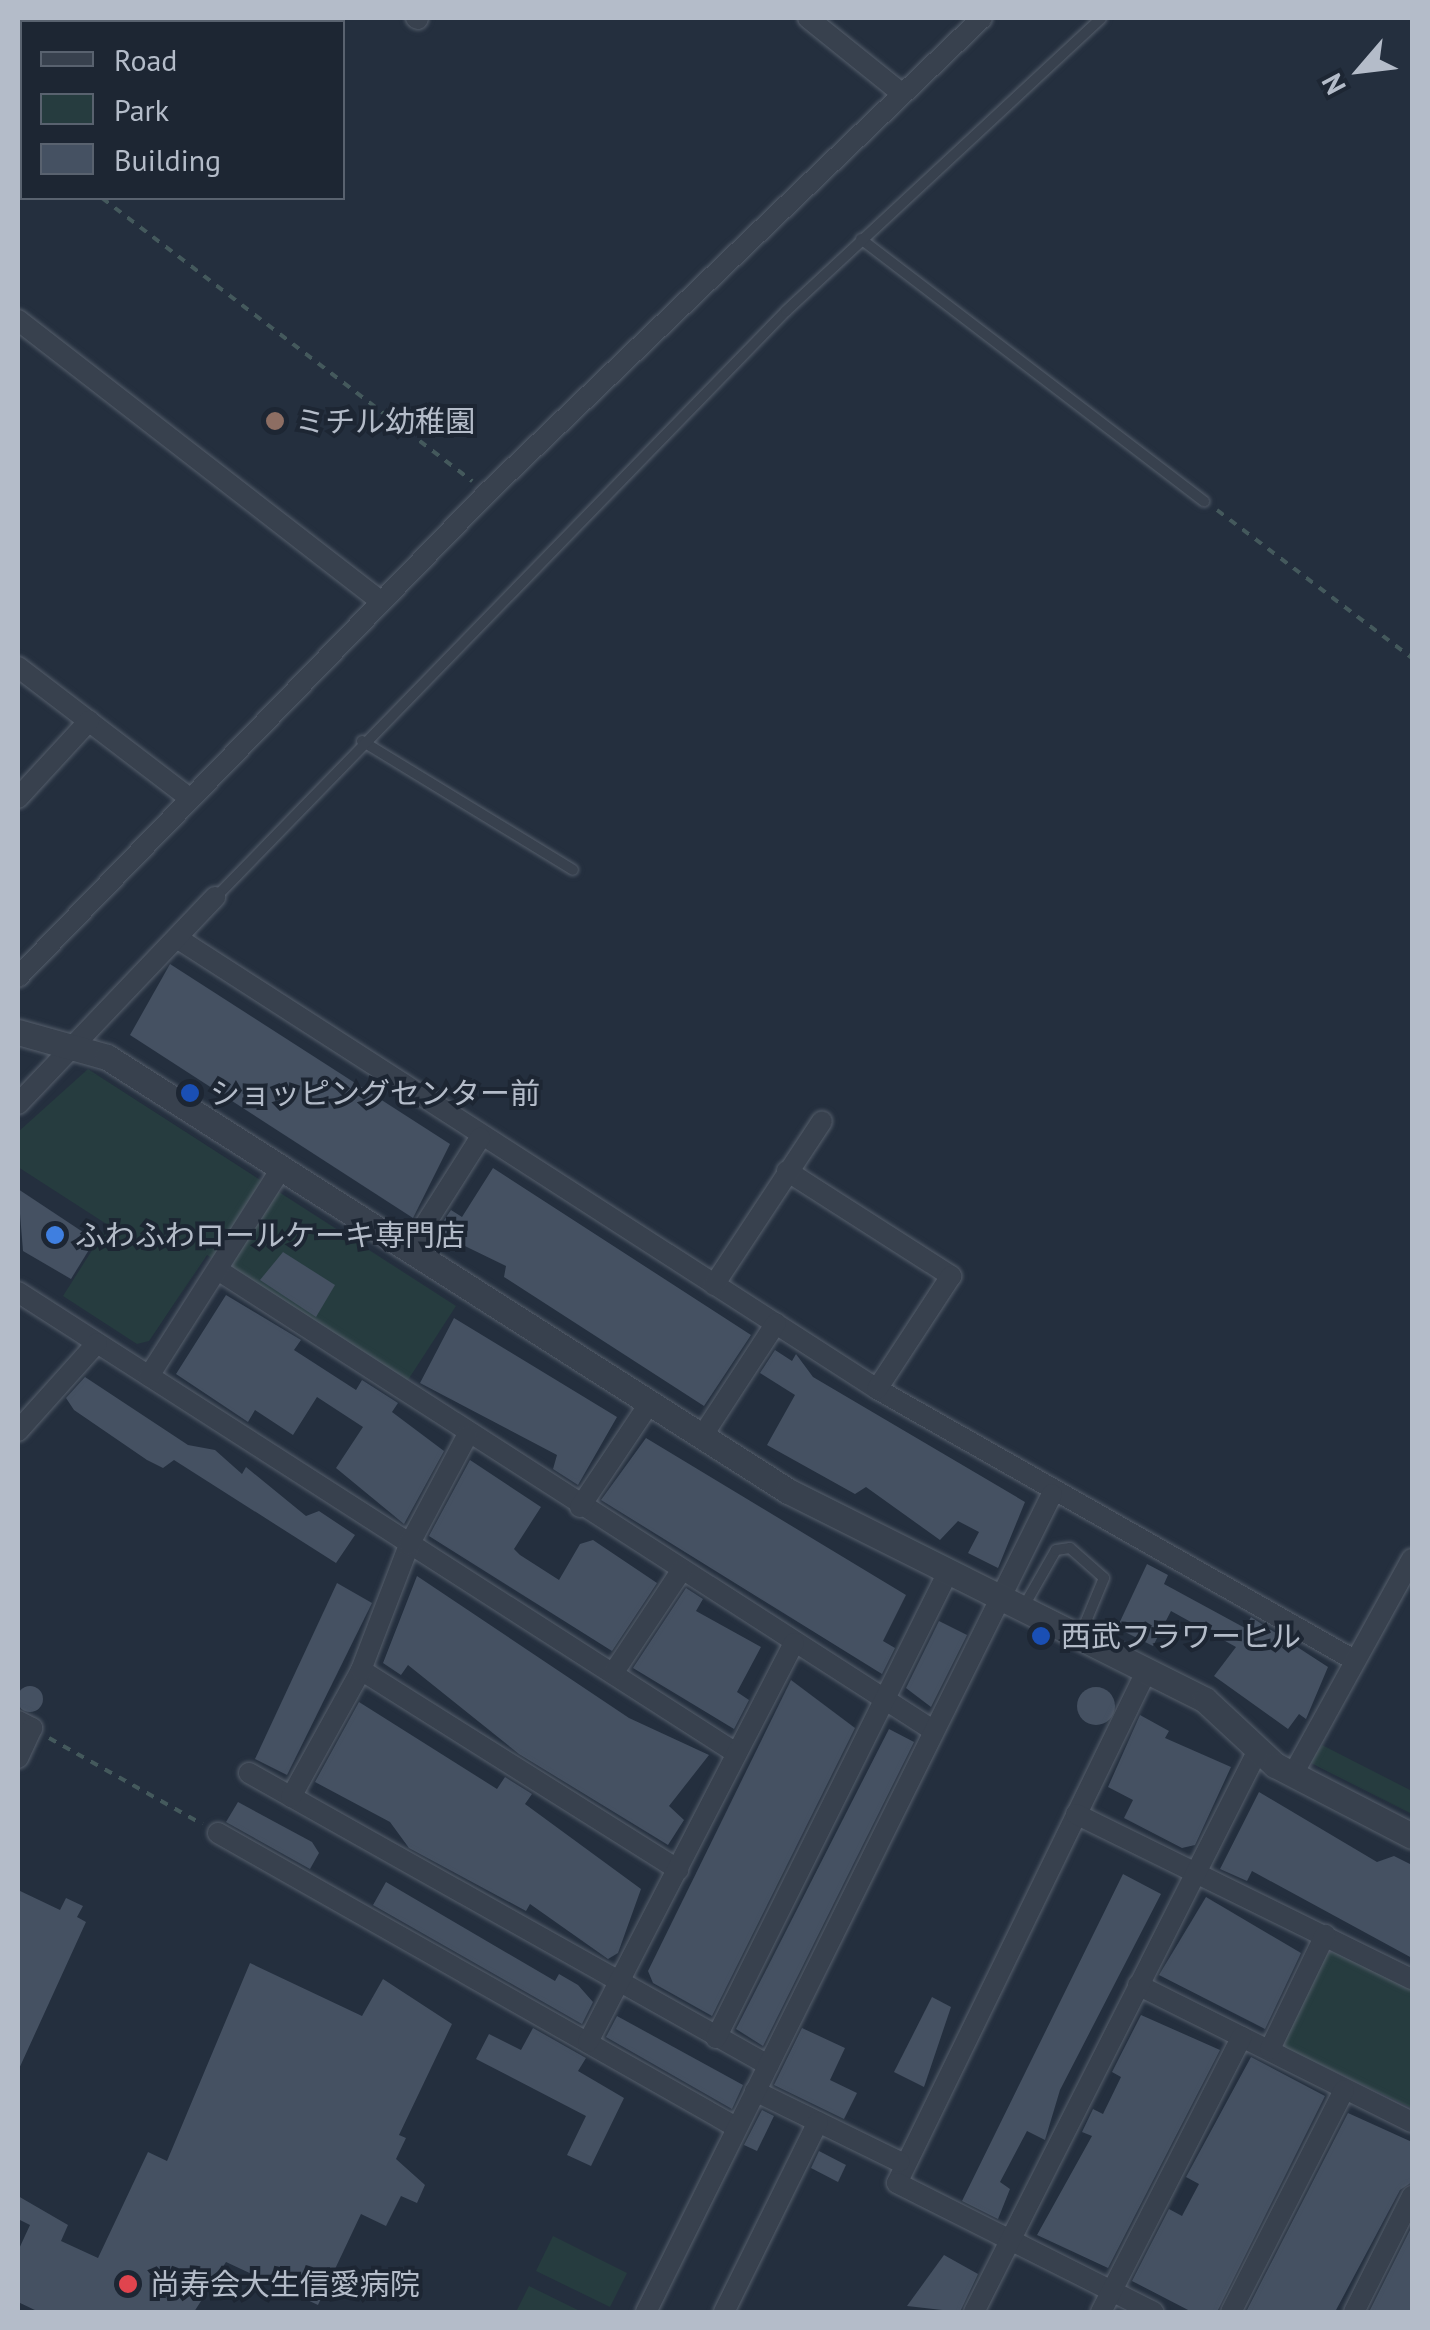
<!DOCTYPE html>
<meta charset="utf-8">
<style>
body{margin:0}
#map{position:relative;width:1430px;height:2330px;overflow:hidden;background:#242f3e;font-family:"PT Sans","Noto Sans JP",sans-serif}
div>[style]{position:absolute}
.green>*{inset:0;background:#263c3f}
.building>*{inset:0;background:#455162}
.round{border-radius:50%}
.path>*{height:4px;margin-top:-2px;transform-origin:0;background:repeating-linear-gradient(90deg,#44595c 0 8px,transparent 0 16px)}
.roads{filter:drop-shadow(0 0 2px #565f6c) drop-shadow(0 0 2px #565f6c)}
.service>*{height:10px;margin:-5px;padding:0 5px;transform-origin:5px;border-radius:5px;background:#38414e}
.minor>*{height:20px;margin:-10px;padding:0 10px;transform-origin:10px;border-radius:10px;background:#38414e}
.tertiary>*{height:25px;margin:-12.5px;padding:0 12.5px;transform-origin:12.5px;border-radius:12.5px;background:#38414e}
.dots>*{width:28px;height:28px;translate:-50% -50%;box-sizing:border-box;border:5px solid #1d2633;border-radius:50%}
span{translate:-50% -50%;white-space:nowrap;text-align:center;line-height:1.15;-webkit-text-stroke:8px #1d2633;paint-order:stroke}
.poi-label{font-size:30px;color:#b4bcc9}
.left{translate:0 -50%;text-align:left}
.frame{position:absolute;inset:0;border:20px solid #b4bcc9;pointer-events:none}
.legend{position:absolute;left:20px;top:20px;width:325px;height:180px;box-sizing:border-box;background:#1d2633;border:2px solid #59626f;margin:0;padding:12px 18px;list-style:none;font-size:30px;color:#b4bcc9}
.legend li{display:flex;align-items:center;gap:20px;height:50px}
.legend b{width:50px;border:2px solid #59626f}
.north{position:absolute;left:1310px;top:20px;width:100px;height:100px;-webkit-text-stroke:8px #1d2633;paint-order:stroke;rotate:242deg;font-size:28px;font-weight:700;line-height:40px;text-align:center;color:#b4bcc9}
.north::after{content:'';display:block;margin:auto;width:35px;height:45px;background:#b4bcc9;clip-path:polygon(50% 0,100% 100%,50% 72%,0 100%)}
</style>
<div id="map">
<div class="green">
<div style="clip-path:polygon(88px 1069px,456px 1306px,406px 1383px,207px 1255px,149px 1341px,137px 1344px,63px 1296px,108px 1225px,18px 1167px,18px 1132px)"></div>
<div style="clip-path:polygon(1322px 1745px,1412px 1791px,1412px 1814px,1309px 1762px)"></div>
<div style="clip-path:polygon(1336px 1951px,1412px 1990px,1412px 2108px,1285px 2048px,1282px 2038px,1325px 1954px)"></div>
<div style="clip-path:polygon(553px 2236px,627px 2273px,610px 2307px,536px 2271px)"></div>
<div style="clip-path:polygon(529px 2286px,582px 2312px,516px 2312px)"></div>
</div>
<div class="building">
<div style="clip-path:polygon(170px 964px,450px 1144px,413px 1218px,130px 1035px)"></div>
<div style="clip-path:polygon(493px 1168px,751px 1335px,704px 1406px,504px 1277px,506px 1266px,436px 1232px,451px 1210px,462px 1217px)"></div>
<div style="clip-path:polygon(18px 1189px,95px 1240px,71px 1279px,23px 1251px)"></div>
<div style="clip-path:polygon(283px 1252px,335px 1285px,316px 1317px,260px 1280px)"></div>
<div style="clip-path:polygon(226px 1295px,301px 1340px,294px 1350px,356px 1390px,362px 1380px,398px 1403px,392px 1412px,444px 1451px,404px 1524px,336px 1468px,363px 1427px,317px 1397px,293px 1435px,255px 1410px,248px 1422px,176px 1374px)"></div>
<div style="clip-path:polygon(454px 1318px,617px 1417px,578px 1485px,553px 1469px,557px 1455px,420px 1383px)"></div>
<div style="clip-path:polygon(775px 1350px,792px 1361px,796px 1354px,813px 1377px,1025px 1502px,998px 1568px,968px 1553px,979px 1532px,958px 1521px,940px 1540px,866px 1487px,855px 1494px,767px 1445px,795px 1395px,760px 1373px)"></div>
<div style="clip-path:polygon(85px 1377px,188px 1445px,215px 1450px,242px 1474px,246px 1467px,306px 1516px,319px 1511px,355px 1535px,336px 1563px,174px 1460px,163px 1468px,147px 1460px,74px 1410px,66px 1398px)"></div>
<div style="clip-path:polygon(646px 1438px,906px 1595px,883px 1641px,895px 1648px,882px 1674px,601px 1500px)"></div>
<div style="clip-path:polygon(470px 1460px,541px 1507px,514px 1549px,520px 1555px,559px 1580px,580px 1544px,593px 1540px,657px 1583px,612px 1651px,429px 1536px)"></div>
<div style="clip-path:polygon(1147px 1564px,1168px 1575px,1164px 1584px,1245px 1628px,1251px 1617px,1328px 1667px,1306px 1719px,1299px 1714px,1288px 1729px,1214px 1676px,1236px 1647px,1171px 1611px,1153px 1646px,1117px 1628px)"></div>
<div style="clip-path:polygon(417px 1576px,629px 1718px,709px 1755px,669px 1806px,684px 1820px,668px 1845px,519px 1754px,408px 1665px,401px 1675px,383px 1663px)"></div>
<div style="clip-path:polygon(337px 1583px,372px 1603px,287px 1775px,255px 1759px)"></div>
<div style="clip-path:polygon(686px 1588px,703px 1599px,696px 1611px,761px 1647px,737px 1692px,749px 1700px,734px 1729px,633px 1668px)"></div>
<div style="clip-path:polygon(939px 1621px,967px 1635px,931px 1707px,906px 1688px)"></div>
<div style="clip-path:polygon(791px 1680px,855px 1728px,712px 2016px,653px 1983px,648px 1971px)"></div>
<div class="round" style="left:17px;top:1686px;width:26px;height:26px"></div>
<div class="round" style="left:1077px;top:1687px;width:38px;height:38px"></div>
<div style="clip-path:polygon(359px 1702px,497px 1789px,505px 1777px,532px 1794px,525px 1804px,641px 1889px,618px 1953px,608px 1959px,530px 1904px,526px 1911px,409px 1848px,390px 1822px,315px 1782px)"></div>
<div style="clip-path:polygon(1140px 1715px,1169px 1731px,1165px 1738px,1231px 1767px,1195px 1845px,1182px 1848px,1124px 1818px,1133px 1800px,1108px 1787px)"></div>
<div style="clip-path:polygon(889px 1729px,914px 1742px,763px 2046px,736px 2029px)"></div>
<div style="clip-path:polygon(1259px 1792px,1377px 1862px,1394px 1856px,1412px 1865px,1412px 1958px,1252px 1871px,1247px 1881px,1220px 1869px)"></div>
<div style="clip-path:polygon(238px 1802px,312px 1842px,319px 1853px,310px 1869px,226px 1822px)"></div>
<div style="clip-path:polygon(1123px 1874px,1161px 1894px,1060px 2090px,1045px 2140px,1027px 2131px,1000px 2182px,1010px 2189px,998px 2219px,962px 2201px)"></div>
<div style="clip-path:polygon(386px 1882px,555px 1981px,559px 1974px,578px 1985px,593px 2002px,582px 2024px,373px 1905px)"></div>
<div style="clip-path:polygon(18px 1890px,60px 1910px,66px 1898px,83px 1906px,77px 1917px,86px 1922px,18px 2071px)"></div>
<div style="clip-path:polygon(1206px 1897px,1301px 1953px,1265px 2029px,1159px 1975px)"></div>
<div style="clip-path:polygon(250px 1963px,362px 2016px,383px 1979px,452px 2024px,399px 2135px,406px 2138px,396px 2159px,425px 2185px,417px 2203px,401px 2196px,386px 2226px,361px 2214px,318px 2305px,226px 2262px,194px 2312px,39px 2312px,18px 2302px,18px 2251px,30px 2225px,18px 2219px,18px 2196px,68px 2225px,61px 2241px,98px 2258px,148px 2152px,167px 2161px)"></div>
<div style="clip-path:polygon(932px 1997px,951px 2007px,924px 2087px,894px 2072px)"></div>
<div style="clip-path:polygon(1141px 2015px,1220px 2050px,1108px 2268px,1037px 2235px,1092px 2136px,1082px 2132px,1093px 2109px,1103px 2114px,1121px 2077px,1112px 2072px)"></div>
<div style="clip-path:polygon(617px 2016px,743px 2085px,732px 2109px,606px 2037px)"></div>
<div style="clip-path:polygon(533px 2028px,586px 2058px,578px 2071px,624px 2098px,591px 2166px,567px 2155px,586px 2116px,476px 2059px,489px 2034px,521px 2050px)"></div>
<div style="clip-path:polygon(802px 2028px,845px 2048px,830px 2080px,857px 2093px,844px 2119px,774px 2085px)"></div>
<div style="clip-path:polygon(1251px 2057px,1325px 2096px,1217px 2312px,1192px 2312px,1132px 2281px,1169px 2209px,1182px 2216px,1199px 2184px,1186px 2177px)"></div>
<div style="clip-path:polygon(762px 2110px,774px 2116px,757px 2151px,744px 2145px)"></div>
<div style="clip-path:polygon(1348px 2113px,1412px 2142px,1412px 2182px,1400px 2190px,1335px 2312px,1246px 2312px)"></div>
<div style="clip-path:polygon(819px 2151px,846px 2165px,838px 2182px,811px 2168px)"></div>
<div style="clip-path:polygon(1412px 2226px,1412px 2312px,1375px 2312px,1370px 2310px)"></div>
<div style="clip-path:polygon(944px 2255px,978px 2274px,960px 2312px,907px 2306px)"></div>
</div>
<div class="path">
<div style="left:18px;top:133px;width:5px;rotate:37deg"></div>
<div style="left:102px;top:198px;width:466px;rotate:37.4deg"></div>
<div style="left:1217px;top:510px;width:245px;rotate:37.2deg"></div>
<div style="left:49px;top:1738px;width:176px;rotate:29.3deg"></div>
</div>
<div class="roads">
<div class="service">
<div style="left:861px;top:239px;width:432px;rotate:37.4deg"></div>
<div style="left:362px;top:741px;width:247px;rotate:31.4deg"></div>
<div style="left:216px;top:897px;width:817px;rotate:-45.79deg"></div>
<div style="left:786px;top:311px;width:430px;rotate:-42.9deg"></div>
<div style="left:1024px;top:1606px;width:64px;rotate:-60.3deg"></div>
<div style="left:1056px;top:1550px;width:14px;rotate:-8deg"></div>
<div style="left:1070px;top:1548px;width:45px;rotate:41.4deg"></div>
<div style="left:1104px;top:1578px;width:65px;rotate:112.6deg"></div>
</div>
<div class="minor">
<div style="left:147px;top:18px;width:7px;rotate:34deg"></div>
<div style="left:416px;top:18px;width:2px;rotate:27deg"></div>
<div style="left:808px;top:18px;width:118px;rotate:38.8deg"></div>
<div style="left:18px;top:320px;width:458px;rotate:37.8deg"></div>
<div style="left:18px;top:667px;width:213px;rotate:37.4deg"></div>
<div style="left:18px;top:798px;width:105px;rotate:-47.3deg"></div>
<div style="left:177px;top:938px;width:833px;rotate:32.79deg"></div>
<div style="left:877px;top:1389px;width:549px;rotate:29.6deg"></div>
<div style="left:18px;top:977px;width:674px;rotate:-45.9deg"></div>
<div style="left:487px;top:493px;width:686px;rotate:-43.82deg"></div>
<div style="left:18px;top:1104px;width:286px;rotate:-46.4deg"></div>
<div style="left:787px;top:1171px;width:195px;rotate:32.6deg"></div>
<div style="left:951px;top:1276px;width:135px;rotate:123.2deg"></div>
<div style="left:409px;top:1250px;width:133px;rotate:-57.6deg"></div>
<div style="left:218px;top:1270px;width:848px;rotate:32.77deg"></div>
<div style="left:714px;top:1285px;width:196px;rotate:-56.6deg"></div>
<div style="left:18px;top:1292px;width:853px;rotate:32.7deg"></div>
<div style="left:149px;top:1376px;width:246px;rotate:-57.5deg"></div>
<div style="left:18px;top:1431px;width:118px;rotate:-48.1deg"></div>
<div style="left:701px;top:1438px;width:137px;rotate:-56.9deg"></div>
<div style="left:580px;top:1507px;width:124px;rotate:-56.2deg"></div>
<div style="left:361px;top:1670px;width:375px;rotate:32.2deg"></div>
<div style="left:614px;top:1672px;width:121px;rotate:-56.4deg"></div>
<div style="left:1146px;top:1672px;width:568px;rotate:115.98deg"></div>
<div style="left:897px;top:2183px;width:287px;rotate:26.7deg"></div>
<div style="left:18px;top:1721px;width:16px;rotate:27deg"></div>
<div style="left:32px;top:1728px;width:33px;rotate:115deg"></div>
<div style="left:249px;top:1773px;width:596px;rotate:29.36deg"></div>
<div style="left:1292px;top:1776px;width:248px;rotate:-61.1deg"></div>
<div style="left:291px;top:1797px;width:145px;rotate:-61.1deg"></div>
<div style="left:361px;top:1670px;width:134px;rotate:-69deg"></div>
<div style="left:409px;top:1545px;width:123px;rotate:-62deg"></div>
<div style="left:1076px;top:1814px;width:374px;rotate:26.2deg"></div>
<div style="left:218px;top:1833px;width:596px;rotate:29.58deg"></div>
<div style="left:1138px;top:1985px;width:306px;rotate:26.6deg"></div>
<div style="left:716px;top:2038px;width:518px;rotate:-63.53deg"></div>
<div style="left:588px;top:2042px;width:449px;rotate:-62.7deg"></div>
<div style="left:1270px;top:2049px;width:127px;rotate:-64.2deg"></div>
<div style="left:755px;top:2091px;width:161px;rotate:26.1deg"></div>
<div style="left:646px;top:2312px;width:913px;rotate:-63.6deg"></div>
<div style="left:724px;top:2312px;width:212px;rotate:-63.7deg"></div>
<div style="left:974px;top:2312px;width:630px;rotate:-63.19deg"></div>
<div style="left:1101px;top:2312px;width:309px;rotate:-62.9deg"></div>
<div style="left:1231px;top:2312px;width:249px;rotate:-63deg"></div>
<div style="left:1354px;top:2312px;width:130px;rotate:-63.4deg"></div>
</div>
<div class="tertiary">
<div style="left:18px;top:1032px;width:92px;rotate:15.7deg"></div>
<div style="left:107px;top:1057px;width:808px;rotate:32.51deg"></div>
<div style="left:788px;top:1491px;width:466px;rotate:26.6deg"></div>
<div style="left:1205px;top:1700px;width:96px;rotate:42.9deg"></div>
<div style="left:1275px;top:1765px;width:154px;rotate:27.4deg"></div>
</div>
</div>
<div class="dots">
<div style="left:275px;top:421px;background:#8d6e63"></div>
<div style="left:190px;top:1093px;background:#1a4fb4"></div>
<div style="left:55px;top:1235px;background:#3f7fe0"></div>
<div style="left:1041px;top:1636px;background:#1a4fb4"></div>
<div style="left:128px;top:2284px;background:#e0444e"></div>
</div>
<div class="poi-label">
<span class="left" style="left:295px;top:421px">ミチル幼稚園</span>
<span class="left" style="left:210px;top:1093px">ショッピングセンター前</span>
<span class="left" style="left:75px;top:1235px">ふわふわロールケーキ専門店</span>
<span class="left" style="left:1061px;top:1636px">西武フラワーヒル</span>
<span class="left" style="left:150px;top:2284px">尚寿会大生信愛病院</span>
</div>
<div class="frame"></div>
<ul class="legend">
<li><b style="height:12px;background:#38414e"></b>Road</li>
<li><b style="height:28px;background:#263c3f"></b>Park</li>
<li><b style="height:28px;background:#455162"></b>Building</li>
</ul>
<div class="north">N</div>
</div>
